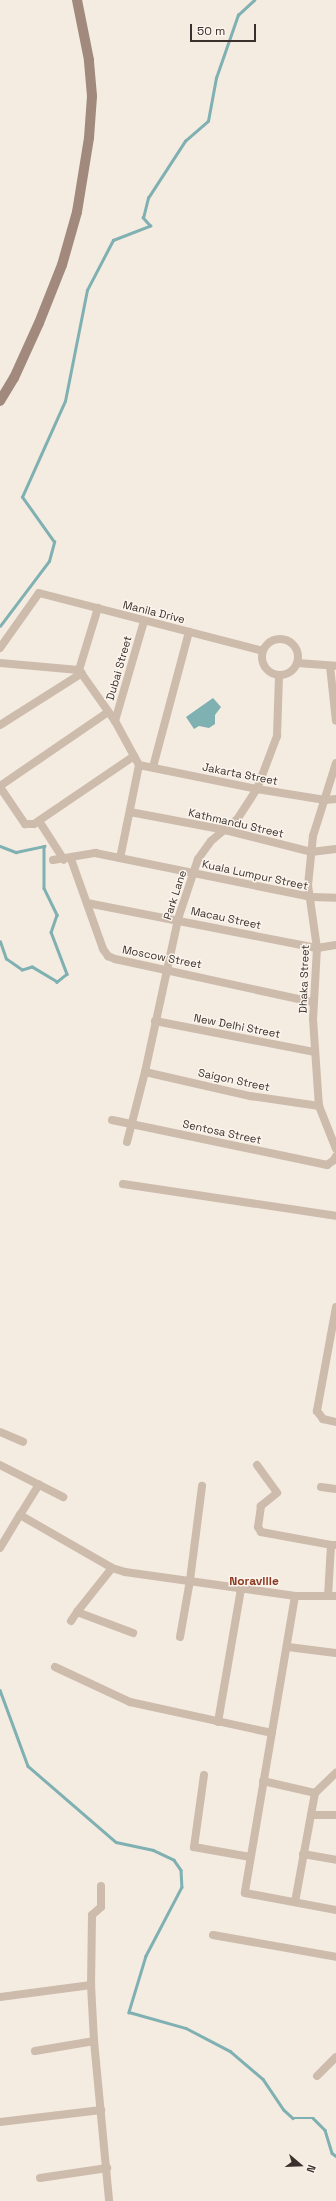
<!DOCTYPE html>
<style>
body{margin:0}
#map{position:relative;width:336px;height:2201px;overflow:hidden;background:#f4ebe1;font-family:"Space Grotesk",sans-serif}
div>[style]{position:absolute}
.water>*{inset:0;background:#7fb0b2}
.stream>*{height:2.5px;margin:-1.25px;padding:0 1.25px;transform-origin:1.25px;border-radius:1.25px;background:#7fb0b2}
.street>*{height:8px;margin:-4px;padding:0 4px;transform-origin:4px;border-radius:4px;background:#cdbbac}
.street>.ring{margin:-4px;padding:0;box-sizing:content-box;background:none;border:8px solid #cdbbac;border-radius:50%}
.secondary>*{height:10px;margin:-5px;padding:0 5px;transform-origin:5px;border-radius:5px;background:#a18a7d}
span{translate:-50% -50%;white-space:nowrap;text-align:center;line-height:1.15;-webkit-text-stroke:3px #fbf5ee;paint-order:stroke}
.street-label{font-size:11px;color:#3b302b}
.neighbourhood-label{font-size:12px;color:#8c3b22;font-weight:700}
.north{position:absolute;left:280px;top:2145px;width:40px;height:40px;-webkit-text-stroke:3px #fbf5ee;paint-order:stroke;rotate:109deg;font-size:11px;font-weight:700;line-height:16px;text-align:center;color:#3b302b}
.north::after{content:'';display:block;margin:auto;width:14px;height:18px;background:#3b302b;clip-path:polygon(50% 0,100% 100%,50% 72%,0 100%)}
.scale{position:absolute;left:190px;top:24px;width:66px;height:18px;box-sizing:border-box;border:2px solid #3b302b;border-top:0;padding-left:5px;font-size:12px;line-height:14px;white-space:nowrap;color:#3b302b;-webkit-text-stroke:3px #fbf5ee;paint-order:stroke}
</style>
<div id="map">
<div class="water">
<div style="clip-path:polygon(213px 698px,221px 707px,215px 715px,215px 724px,209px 728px,199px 726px,194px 729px,186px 717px)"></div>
</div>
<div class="stream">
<div style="left:0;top:626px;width:81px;rotate:-53deg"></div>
<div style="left:49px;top:561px;width:20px;rotate:-75deg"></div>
<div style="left:54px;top:542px;width:55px;rotate:-125.4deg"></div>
<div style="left:22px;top:497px;width:105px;rotate:-65.9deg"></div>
<div style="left:65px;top:401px;width:113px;rotate:-78.8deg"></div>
<div style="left:87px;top:290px;width:56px;rotate:-62.5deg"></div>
<div style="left:113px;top:240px;width:40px;rotate:-21deg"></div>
<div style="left:150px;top:226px;width:11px;rotate:-131deg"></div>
<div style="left:143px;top:218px;width:21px;rotate:-76deg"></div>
<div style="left:148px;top:198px;width:68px;rotate:-57deg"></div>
<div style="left:185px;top:141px;width:30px;rotate:-41deg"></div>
<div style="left:208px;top:121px;width:44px;rotate:-79.5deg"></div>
<div style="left:216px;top:78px;width:67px;rotate:-70.8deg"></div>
<div style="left:238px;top:15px;width:22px;rotate:-43deg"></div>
<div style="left:0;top:846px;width:17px;rotate:21deg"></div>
<div style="left:16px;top:852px;width:29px;rotate:-12deg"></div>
<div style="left:44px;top:846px;width:42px;rotate:90deg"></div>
<div style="left:44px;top:888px;width:30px;rotate:64deg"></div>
<div style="left:57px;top:915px;width:18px;rotate:109deg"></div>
<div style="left:51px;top:932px;width:45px;rotate:69.1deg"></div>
<div style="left:67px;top:974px;width:13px;rotate:141deg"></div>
<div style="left:57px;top:982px;width:29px;rotate:-149deg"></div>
<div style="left:32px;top:967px;width:10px;rotate:163deg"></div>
<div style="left:22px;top:970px;width:19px;rotate:-145deg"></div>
<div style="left:6px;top:959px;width:18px;rotate:-109deg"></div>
<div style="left:0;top:1690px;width:81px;rotate:69.8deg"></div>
<div style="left:28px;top:1766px;width:116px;rotate:40.8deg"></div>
<div style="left:116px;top:1842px;width:38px;rotate:12deg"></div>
<div style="left:153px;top:1850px;width:23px;rotate:25deg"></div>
<div style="left:174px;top:1860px;width:12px;rotate:55deg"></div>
<div style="left:181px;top:1870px;width:17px;rotate:87deg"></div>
<div style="left:182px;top:1887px;width:78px;rotate:117.6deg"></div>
<div style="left:146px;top:1956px;width:59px;rotate:106.9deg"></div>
<div style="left:129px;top:2012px;width:59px;rotate:15.7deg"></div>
<div style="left:186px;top:2028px;width:50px;rotate:27.6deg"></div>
<div style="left:230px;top:2051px;width:43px;rotate:40.3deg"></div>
<div style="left:263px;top:2079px;width:37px;rotate:56deg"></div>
<div style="left:284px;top:2110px;width:12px;rotate:42deg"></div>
<div style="left:293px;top:2118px;width:20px"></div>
<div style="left:313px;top:2118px;width:17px;rotate:45deg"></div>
<div style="left:325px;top:2130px;width:24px;rotate:73deg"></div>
<div style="left:332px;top:2153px;width:5px;rotate:37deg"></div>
</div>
<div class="street">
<div class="ring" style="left:262px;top:639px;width:28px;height:28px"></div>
<div style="left:0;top:648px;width:67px;rotate:-54.7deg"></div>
<div style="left:39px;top:593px;width:231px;rotate:14.5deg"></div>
<div style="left:0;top:663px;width:79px;rotate:5.1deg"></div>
<div style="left:297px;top:663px;width:39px;rotate:4deg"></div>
<div style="left:330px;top:666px;width:55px;rotate:83.8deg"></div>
<div style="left:79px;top:670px;width:62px;rotate:54.8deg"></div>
<div style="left:115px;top:721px;width:50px;rotate:61.4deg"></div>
<div style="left:139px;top:765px;width:95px;rotate:101.5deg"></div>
<div style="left:79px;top:670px;width:65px;rotate:-73deg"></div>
<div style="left:115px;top:721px;width:104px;rotate:-73.8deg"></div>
<div style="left:0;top:725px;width:97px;rotate:-32.4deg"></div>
<div style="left:336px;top:763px;width:77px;rotate:107.5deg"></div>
<div style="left:313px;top:836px;width:49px;rotate:95.8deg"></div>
<div style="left:308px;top:885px;width:64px;rotate:81.9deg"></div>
<div style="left:317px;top:948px;width:71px;rotate:93.2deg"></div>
<div style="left:313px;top:1019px;width:87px;rotate:86.1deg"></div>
<div style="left:319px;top:1106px;width:46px;rotate:68.4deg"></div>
<div style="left:139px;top:765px;width:120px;rotate:11.5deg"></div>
<div style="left:257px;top:789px;width:69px;rotate:9.2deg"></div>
<div style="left:325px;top:800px;width:11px;rotate:-5deg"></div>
<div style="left:153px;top:767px;width:140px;rotate:-75.1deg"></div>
<div style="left:0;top:786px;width:131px;rotate:-34.4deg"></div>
<div style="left:0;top:787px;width:45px;rotate:56deg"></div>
<div style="left:25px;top:824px;width:9px"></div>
<div style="left:34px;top:824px;width:121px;rotate:-34.2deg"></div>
<div style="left:130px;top:812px;width:97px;rotate:10.7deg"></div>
<div style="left:225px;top:830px;width:89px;rotate:14.3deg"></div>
<div style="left:311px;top:852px;width:25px;rotate:-7deg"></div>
<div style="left:39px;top:821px;width:46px;rotate:57.3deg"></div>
<div style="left:71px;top:859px;width:96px;rotate:70.4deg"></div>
<div style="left:103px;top:949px;width:9px;rotate:54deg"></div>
<div style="left:108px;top:956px;width:8px;rotate:23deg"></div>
<div style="left:115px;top:959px;width:203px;rotate:12.3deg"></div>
<div style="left:53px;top:860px;width:43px;rotate:-9.5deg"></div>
<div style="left:95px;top:853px;width:220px;rotate:11.5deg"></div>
<div style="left:311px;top:897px;width:25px;rotate:2deg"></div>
<div style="left:87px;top:903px;width:234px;rotate:11.1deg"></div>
<div style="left:317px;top:948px;width:19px;rotate:-9deg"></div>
<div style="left:155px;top:1021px;width:163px;rotate:11deg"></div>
<div style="left:145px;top:1072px;width:108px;rotate:12.9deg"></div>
<div style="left:250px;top:1096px;width:70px;rotate:8.2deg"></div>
<div style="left:112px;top:1120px;width:220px;rotate:11.8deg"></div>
<div style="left:327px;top:1165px;width:9px;rotate:-36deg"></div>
<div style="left:334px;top:1160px;width:4px;rotate:-63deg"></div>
<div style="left:127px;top:1142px;width:72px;rotate:-75.6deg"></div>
<div style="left:145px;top:1072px;width:157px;rotate:-77.8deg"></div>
<div style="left:178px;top:919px;width:63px;rotate:-71.6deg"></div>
<div style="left:198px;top:859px;width:22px;rotate:-54deg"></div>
<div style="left:211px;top:841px;width:35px;rotate:-40deg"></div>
<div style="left:238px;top:818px;width:35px;rotate:-57deg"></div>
<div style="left:257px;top:789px;width:57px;rotate:-69.3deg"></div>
<div style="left:277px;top:736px;width:61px;rotate:-88.1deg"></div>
<div style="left:123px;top:1184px;width:215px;rotate:8.5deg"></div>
<div style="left:336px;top:1307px;width:106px;rotate:100.4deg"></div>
<div style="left:317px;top:1411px;width:10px;rotate:53deg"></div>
<div style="left:323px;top:1419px;width:13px;rotate:13deg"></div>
<div style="left:0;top:1432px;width:25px;rotate:23deg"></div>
<div style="left:0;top:1465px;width:71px;rotate:26.9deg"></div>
<div style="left:257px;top:1465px;width:34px;rotate:54deg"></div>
<div style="left:277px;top:1493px;width:21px;rotate:141deg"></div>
<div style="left:261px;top:1506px;width:21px;rotate:98deg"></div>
<div style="left:258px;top:1527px;width:6px;rotate:59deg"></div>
<div style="left:261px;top:1532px;width:71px;rotate:10.5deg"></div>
<div style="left:321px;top:1487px;width:15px;rotate:8deg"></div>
<div style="left:20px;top:1515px;width:36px;rotate:-58deg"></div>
<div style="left:0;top:1548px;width:39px;rotate:-59deg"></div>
<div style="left:20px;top:1515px;width:106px;rotate:29.9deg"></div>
<div style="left:112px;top:1568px;width:14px;rotate:17deg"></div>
<div style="left:125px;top:1572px;width:172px;rotate:8deg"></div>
<div style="left:295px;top:1596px;width:41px"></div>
<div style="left:112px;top:1568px;width:56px;rotate:128.5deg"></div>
<div style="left:77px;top:1612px;width:60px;rotate:20.6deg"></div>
<div style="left:295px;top:1596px;width:301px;rotate:99.6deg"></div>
<div style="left:245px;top:1893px;width:93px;rotate:10.6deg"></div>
<div style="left:328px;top:1596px;width:51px;rotate:-86.6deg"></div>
<div style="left:331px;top:1545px;width:4px"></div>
<div style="left:71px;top:1621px;width:11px;rotate:-56deg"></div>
<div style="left:180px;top:1637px;width:58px;rotate:-80deg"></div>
<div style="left:190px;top:1580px;width:95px;rotate:-82.7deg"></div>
<div style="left:288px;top:1647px;width:48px;rotate:7.1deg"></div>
<div style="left:55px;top:1667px;width:83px;rotate:25deg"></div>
<div style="left:130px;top:1702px;width:145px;rotate:12.3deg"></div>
<div style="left:218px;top:1722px;width:135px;rotate:-80.2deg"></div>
<div style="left:204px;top:1775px;width:73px;rotate:97.9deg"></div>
<div style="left:194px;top:1847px;width:57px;rotate:10.1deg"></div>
<div style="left:263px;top:1781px;width:53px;rotate:13deg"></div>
<div style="left:315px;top:1793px;width:111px;rotate:100.4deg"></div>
<div style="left:315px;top:1793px;width:29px;rotate:-44deg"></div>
<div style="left:311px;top:1815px;width:25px"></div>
<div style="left:303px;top:1854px;width:34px;rotate:10deg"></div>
<div style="left:101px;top:1886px;width:21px;rotate:90deg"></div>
<div style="left:101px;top:1907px;width:12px;rotate:138deg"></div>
<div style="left:92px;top:1915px;width:70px;rotate:90.8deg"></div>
<div style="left:91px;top:1985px;width:56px;rotate:86.9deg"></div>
<div style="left:94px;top:2041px;width:161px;rotate:84.6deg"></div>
<div style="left:213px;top:1935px;width:125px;rotate:10.1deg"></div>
<div style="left:0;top:1997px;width:92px;rotate:-7.5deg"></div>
<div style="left:35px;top:2051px;width:60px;rotate:-9.6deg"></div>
<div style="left:317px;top:2076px;width:27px;rotate:-45deg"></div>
<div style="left:0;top:2122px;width:102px;rotate:-6.8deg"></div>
<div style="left:40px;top:2178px;width:68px;rotate:-8.5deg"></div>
</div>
<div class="secondary">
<div style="left:0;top:401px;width:27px;rotate:-59deg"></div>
<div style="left:14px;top:378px;width:60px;rotate:-65.6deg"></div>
<div style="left:39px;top:323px;width:62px;rotate:-68.4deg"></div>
<div style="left:62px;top:265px;width:55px;rotate:-74.2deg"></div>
<div style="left:77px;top:212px;width:75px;rotate:-80.8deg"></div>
<div style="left:89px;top:138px;width:42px;rotate:-85.9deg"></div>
<div style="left:92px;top:96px;width:36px;rotate:-95deg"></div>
<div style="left:89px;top:60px;width:61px;rotate:-101.3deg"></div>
</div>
<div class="street-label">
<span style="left:154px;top:612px;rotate:14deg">Manila Drive</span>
<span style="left:119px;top:668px;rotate:-74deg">Dubai Street</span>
<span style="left:240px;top:774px;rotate:11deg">Jakarta Street</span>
<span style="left:236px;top:823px;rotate:13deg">Kathmandu Street</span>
<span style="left:255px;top:875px;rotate:12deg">Kuala Lumpur Street</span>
<span style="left:175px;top:895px;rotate:-72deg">Park Lane</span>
<span style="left:226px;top:918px;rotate:12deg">Macau Street</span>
<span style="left:162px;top:957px;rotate:11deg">Moscow Street</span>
<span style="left:304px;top:979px;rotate:-88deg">Dhaka Street</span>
<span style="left:237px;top:1026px;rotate:11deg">New Delhi Street</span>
<span style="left:234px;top:1080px;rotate:12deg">Saigon Street</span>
<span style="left:222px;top:1132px;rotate:12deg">Sentosa Street</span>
</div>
<div class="neighbourhood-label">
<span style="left:254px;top:1582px">Noraville</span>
</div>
<div class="north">N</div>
<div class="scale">50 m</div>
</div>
